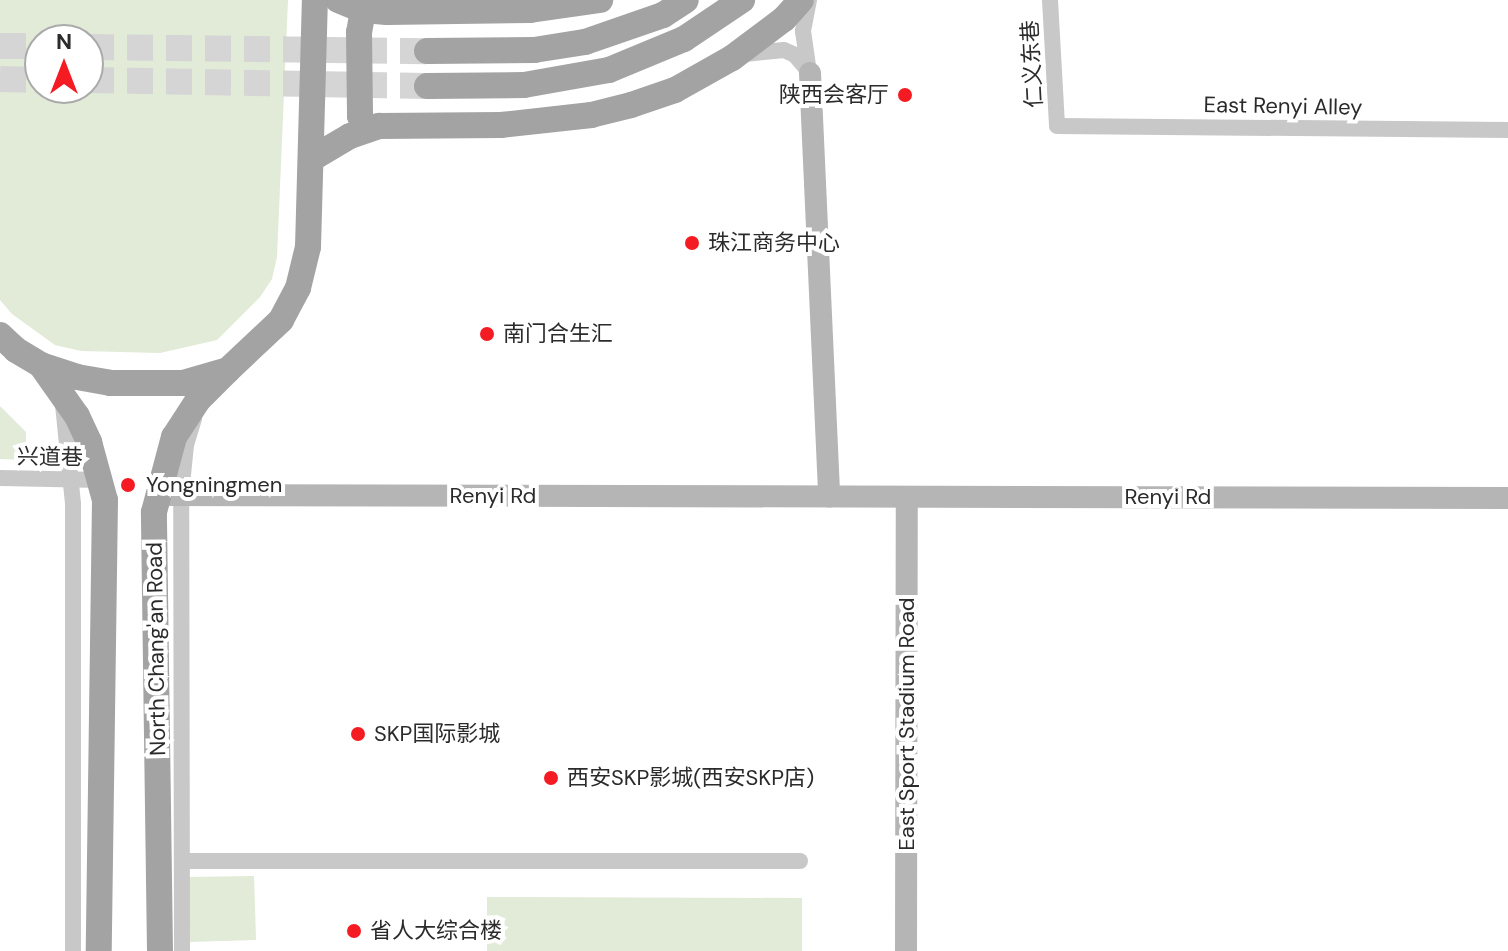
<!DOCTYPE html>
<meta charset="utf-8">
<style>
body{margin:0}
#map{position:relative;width:1508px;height:951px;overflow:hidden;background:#fff;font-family:"DM Sans","Noto Sans SC",sans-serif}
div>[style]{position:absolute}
.green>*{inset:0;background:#e1ebd7}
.primary-tunnel>*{height:26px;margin-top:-13px;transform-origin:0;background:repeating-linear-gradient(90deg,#d5d5d5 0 26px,transparent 0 39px)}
.street>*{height:16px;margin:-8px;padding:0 8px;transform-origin:8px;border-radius:8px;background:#c8c8c8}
.secondary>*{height:22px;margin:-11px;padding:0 11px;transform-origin:11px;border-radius:11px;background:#b5b5b5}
.primary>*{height:26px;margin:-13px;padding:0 13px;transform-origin:13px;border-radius:13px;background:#a3a3a3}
.dots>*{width:22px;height:22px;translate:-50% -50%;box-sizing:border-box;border:4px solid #fff;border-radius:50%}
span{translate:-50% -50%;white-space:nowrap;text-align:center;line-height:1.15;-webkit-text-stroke:8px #fff;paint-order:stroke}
.street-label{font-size:22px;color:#2b2b2b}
.poi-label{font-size:22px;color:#2b2b2b}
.right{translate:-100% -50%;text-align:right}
.left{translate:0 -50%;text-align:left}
.north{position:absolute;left:24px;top:24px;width:80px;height:80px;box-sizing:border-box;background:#fff;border:2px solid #aaa;border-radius:50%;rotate:0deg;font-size:22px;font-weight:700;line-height:32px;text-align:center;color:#2b2b2b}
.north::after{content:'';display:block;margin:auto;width:28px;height:36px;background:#f41c22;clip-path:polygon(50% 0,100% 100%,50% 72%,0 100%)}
</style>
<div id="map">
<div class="green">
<div style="clip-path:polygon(evenodd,0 0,288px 0,277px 257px,272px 279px,260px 297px,217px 340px,160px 353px,81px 351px,55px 345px,12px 314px,0 300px,0 0,40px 40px,88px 40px,88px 88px,40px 88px,40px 40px)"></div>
<div style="clip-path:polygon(0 406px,26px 432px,26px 460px,0 459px)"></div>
<div style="clip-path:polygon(254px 876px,256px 940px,188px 942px,187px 877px)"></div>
<div style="clip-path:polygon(487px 897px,802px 898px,802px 951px,487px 951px)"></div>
</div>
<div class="primary-tunnel">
<div style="left:0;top:46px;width:40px"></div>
<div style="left:88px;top:47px;width:339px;rotate:0.7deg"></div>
<div style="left:0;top:79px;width:40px;rotate:1.4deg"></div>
<div style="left:88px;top:80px;width:339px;rotate:1deg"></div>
</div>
<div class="street">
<div style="left:809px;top:0;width:32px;rotate:101deg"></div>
<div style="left:803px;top:31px;width:41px;rotate:81.7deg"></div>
<div style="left:1050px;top:0;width:126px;rotate:86.8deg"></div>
<div style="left:1057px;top:126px;width:451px;rotate:0.5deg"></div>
<div style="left:745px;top:54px;width:39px;rotate:-6deg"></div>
<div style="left:784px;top:50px;width:12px;rotate:24deg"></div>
<div style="left:795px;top:55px;width:23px;rotate:50deg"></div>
<div style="left:63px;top:405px;width:100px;rotate:84.2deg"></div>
<div style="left:73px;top:504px;width:447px;rotate:90deg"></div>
<div style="left:0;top:478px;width:100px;rotate:1.1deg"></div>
<div style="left:182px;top:861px;width:618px"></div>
<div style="left:182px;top:951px;width:456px;rotate:-90.1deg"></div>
<div style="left:181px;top:495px;width:50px;rotate:-84.3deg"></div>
<div style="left:186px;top:445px;width:28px;rotate:-73deg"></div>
</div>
<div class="secondary">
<div style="left:810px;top:73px;width:424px;rotate:87.4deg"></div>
<div style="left:158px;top:495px;width:1350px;rotate:0.13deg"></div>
<div style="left:906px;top:951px;width:454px;rotate:-89.9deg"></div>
</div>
<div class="primary">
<div style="left:338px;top:0;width:27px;rotate:22deg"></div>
<div style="left:363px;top:10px;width:24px;rotate:5deg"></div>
<div style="left:387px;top:12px;width:143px;rotate:-0.8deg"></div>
<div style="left:530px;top:10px;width:71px;rotate:-8.1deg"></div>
<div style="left:363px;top:10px;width:22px;rotate:100deg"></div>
<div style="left:359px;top:32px;width:84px;rotate:89.3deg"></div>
<div style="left:360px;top:116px;width:14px;rotate:65deg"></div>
<div style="left:427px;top:51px;width:107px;rotate:-0.5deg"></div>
<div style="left:534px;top:50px;width:52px;rotate:-8.9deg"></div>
<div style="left:585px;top:42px;width:83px;rotate:-19.1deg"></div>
<div style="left:663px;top:15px;width:27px;rotate:-33deg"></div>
<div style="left:427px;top:86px;width:97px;rotate:-0.6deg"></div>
<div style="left:524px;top:85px;width:86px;rotate:-10deg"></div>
<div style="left:609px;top:70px;width:81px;rotate:-22.5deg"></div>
<div style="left:684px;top:39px;width:70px;rotate:-33.9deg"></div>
<div style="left:311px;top:159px;width:45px;rotate:-30.5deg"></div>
<div style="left:350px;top:136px;width:31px;rotate:-19deg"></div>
<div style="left:379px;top:126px;width:122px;rotate:-0.5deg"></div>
<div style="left:501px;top:125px;width:91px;rotate:-6.3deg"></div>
<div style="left:591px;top:115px;width:41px;rotate:-14deg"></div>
<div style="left:631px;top:105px;width:46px;rotate:-18.8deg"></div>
<div style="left:675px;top:90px;width:65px;rotate:-29.3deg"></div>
<div style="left:732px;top:58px;width:65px;rotate:-36.9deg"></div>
<div style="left:784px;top:19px;width:25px;rotate:-48deg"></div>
<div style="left:0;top:335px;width:22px;rotate:43deg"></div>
<div style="left:16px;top:350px;width:29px;rotate:31deg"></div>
<div style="left:41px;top:365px;width:38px;rotate:18deg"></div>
<div style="left:77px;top:377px;width:34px;rotate:10deg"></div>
<div style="left:110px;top:383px;width:73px"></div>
<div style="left:183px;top:383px;width:47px;rotate:-16.1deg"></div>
<div style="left:228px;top:370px;width:73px;rotate:-43.3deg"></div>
<div style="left:281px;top:320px;width:36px;rotate:-62deg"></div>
<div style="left:298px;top:288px;width:42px;rotate:-76.3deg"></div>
<div style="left:308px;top:247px;width:247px;rotate:-88.4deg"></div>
<div style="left:41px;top:365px;width:62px;rotate:54.8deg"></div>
<div style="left:77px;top:416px;width:29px;rotate:65deg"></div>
<div style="left:89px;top:442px;width:60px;rotate:74.6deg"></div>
<div style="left:105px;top:500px;width:451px;rotate:90.8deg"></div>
<div style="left:160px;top:951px;width:439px;rotate:-90.8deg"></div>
<div style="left:154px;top:512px;width:78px;rotate:-75.1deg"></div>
<div style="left:174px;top:437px;width:44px;rotate:-57deg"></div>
<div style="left:198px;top:400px;width:40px;rotate:-45deg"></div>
</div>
<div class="dots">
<div style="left:905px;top:95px;background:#f41c22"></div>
<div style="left:692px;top:243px;background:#f41c22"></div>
<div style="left:487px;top:334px;background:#f41c22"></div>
<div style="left:128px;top:485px;background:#f41c22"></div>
<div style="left:358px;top:734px;background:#f41c22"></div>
<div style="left:551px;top:778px;background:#f41c22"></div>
<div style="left:354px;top:931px;background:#f41c22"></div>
</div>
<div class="street-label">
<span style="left:1032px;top:64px;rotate:-93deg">仁义东巷</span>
<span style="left:1283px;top:106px;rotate:1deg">East Renyi Alley</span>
<span style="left:50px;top:457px;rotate:1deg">兴道巷</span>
<span style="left:493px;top:496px">Renyi Rd</span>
<span style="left:1168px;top:497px">Renyi Rd</span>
<span style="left:156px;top:649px;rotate:-91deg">North Chang'an Road</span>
<span style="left:907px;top:724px;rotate:-90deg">East Sport Stadium Road</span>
</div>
<div class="poi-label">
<span class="right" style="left:889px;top:95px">陕西会客厅</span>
<span class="left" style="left:708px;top:243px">珠江商务中心</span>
<span class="left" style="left:503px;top:334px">南门合生汇</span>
<span class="left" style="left:146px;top:485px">Yongningmen</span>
<span class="left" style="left:374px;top:734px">SKP国际影城</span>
<span class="left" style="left:567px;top:778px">西安SKP影城(西安SKP店)</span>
<span class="left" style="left:370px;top:931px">省人大综合楼</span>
</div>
<div class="north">N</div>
</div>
